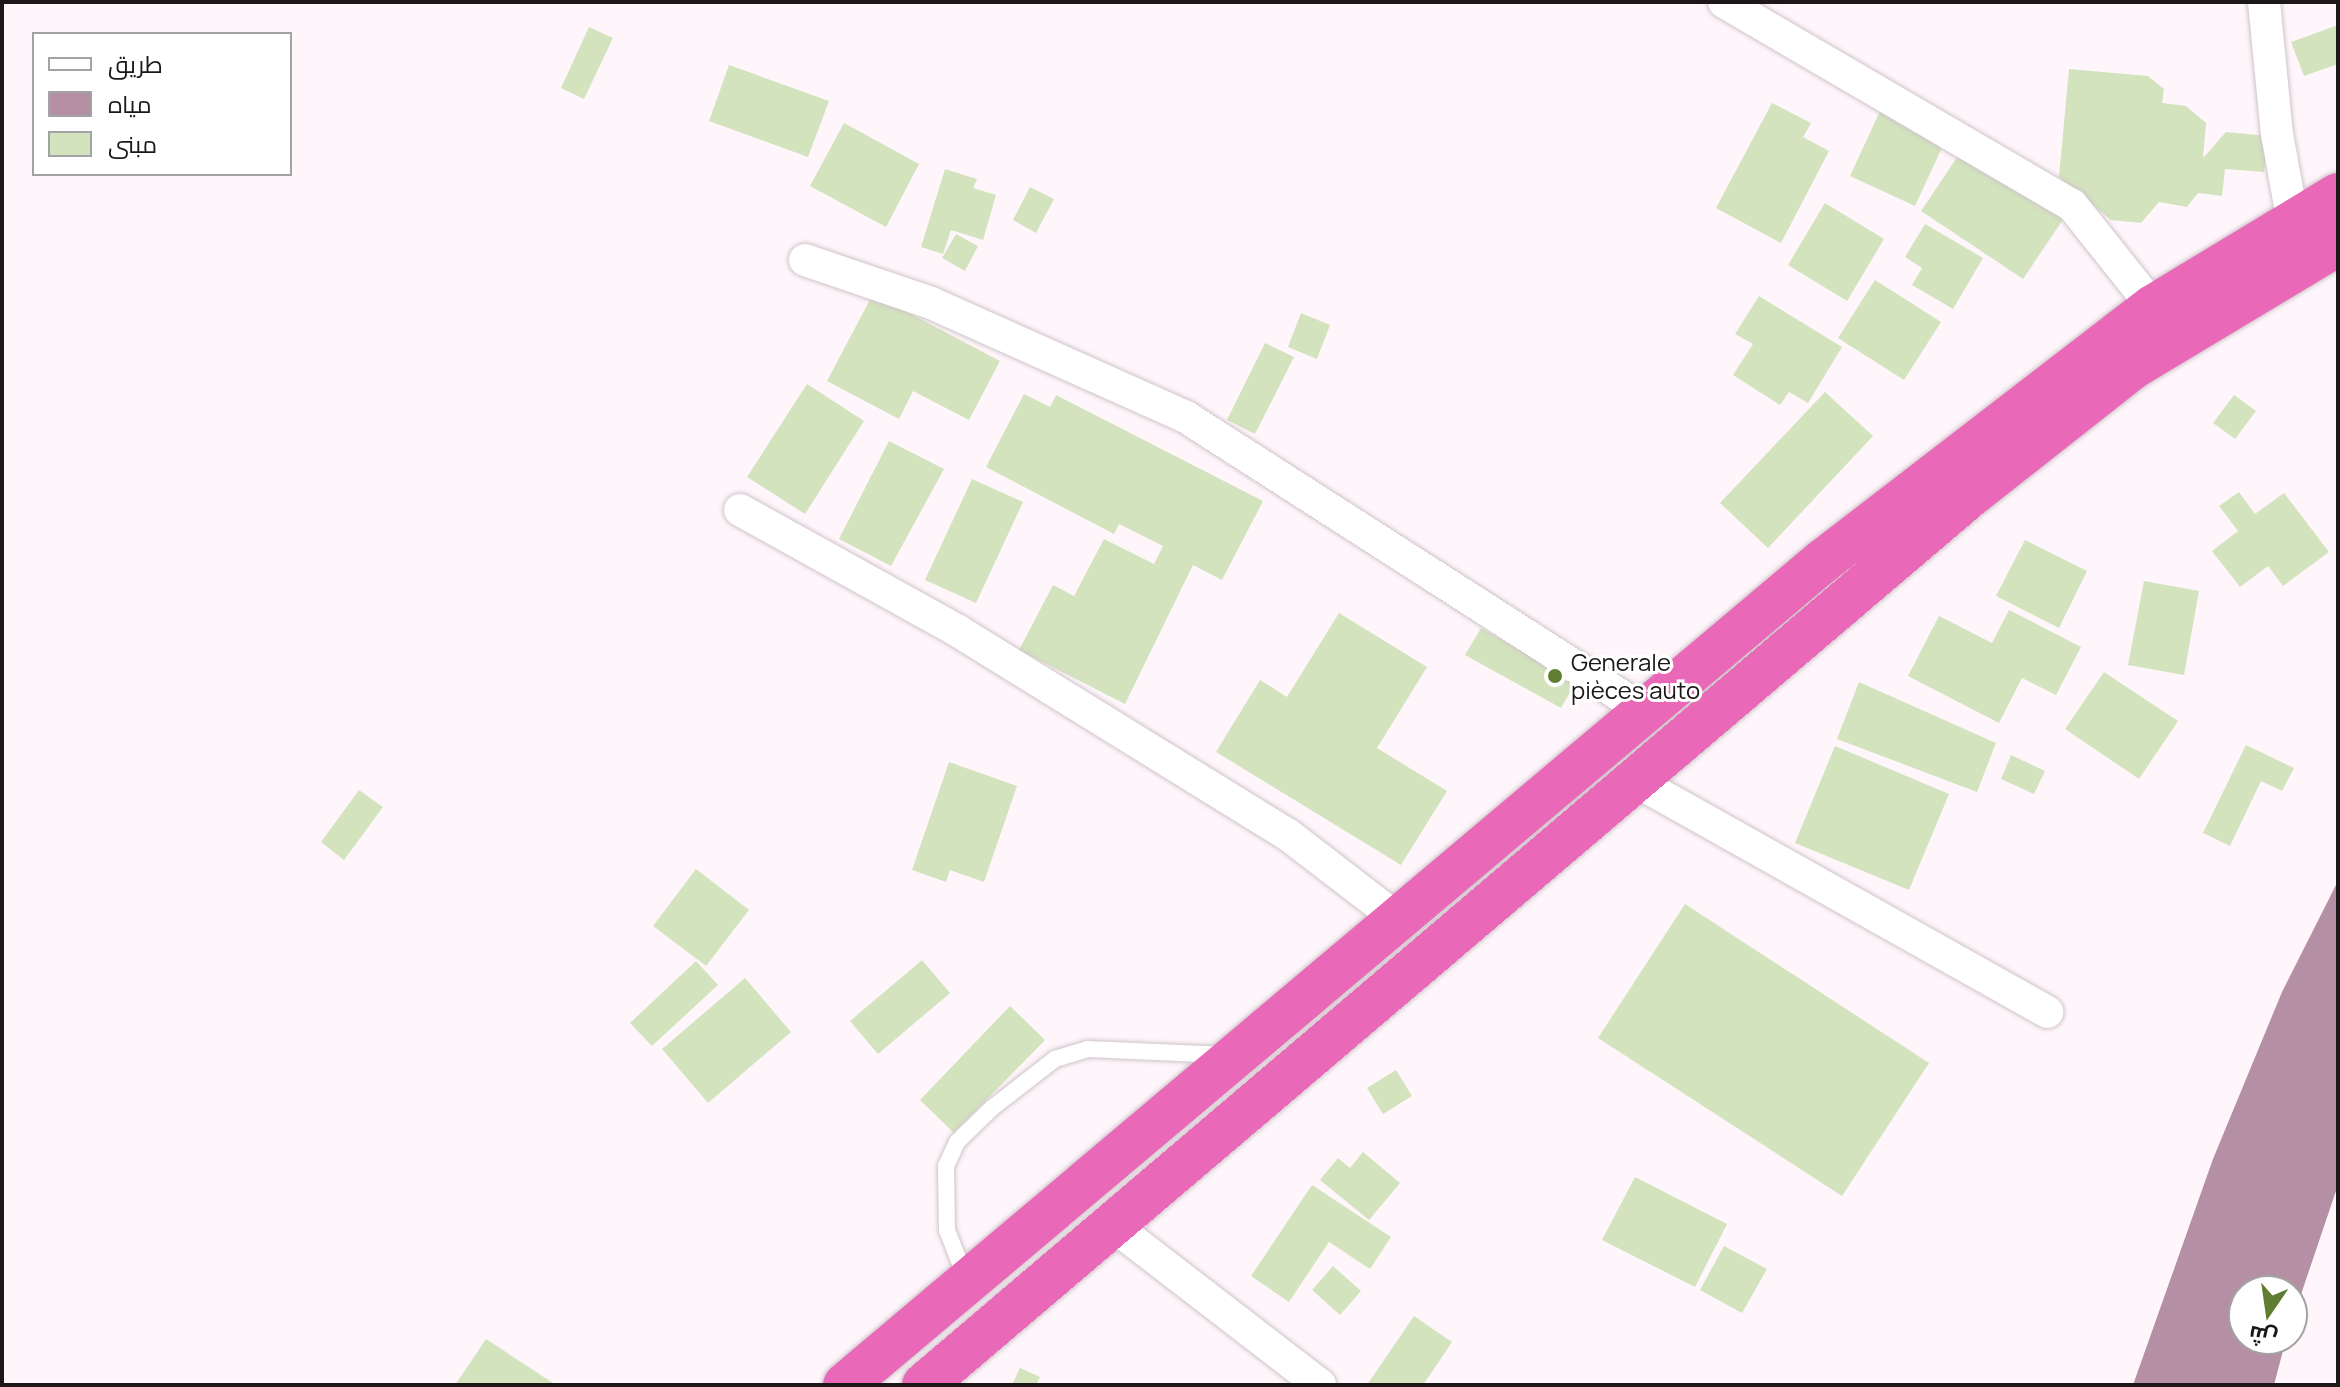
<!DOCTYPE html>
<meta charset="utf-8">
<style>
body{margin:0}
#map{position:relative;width:2340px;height:1387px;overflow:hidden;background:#fff6fb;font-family:Manrope,Cairo,sans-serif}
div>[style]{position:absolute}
.water>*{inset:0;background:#b58fa4}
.building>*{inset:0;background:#d2e3bd}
.roads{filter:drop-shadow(0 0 2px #cfc4ca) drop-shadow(0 0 2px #cfc4ca)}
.lane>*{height:16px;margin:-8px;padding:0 8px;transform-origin:8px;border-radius:8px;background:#fff}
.street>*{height:32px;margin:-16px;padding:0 16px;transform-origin:16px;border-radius:16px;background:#fff}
.highway>*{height:44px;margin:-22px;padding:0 22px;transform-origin:22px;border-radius:22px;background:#e969b8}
.dots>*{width:22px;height:22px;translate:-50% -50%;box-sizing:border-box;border:4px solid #fff;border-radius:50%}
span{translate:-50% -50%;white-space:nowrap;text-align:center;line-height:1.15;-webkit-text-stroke:6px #fff;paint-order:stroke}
.poi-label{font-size:24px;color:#1c181a}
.left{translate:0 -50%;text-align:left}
.frame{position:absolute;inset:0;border:4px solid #1c181a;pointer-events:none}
.legend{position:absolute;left:32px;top:32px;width:260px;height:144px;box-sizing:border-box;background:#fff;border:2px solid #a4a3a3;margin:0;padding:10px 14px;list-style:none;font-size:24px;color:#1c181a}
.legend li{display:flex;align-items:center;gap:16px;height:40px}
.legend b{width:40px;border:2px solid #a4a3a3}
.north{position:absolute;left:2228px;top:1275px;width:80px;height:80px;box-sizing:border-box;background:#fff;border:2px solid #a4a3a3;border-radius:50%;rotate:193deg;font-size:22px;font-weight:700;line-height:32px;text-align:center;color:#1c181a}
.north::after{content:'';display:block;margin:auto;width:28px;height:36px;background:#617d32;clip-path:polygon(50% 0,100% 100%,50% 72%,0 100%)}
</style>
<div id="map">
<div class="water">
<div style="clip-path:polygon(2338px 881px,2338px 1185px,2292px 1321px,2292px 1291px,2244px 1291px,2244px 1339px,2286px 1339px,2274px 1385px,2133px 1385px,2213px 1159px,2282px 992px)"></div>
</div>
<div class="building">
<div style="clip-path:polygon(2338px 25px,2338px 64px,2304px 76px,2291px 42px)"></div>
<div style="clip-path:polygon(589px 27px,613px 38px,584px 99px,561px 88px)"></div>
<div style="clip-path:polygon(729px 65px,829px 101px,808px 157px,709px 121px)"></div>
<div style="clip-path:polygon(2069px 69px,2148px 76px,2164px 89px,2162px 103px,2186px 106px,2206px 123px,2203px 158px,2226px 132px,2268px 136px,2264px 172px,2225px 169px,2222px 196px,2198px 193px,2187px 207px,2159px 202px,2141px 223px,2111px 220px,2059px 177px)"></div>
<div style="clip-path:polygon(1772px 103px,1811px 123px,1803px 137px,1829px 151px,1781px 243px,1716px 208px)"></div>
<div style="clip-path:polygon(1881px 109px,1946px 139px,1915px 206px,1850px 176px)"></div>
<div style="clip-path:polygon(844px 123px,919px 164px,886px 227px,810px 186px)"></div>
<div style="clip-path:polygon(1962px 150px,2064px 218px,2023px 279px,1921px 211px)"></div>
<div style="clip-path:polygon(945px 169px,977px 179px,973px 188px,996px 195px,983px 240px,951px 230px,943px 254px,921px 247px)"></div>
<div style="clip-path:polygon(1030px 187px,1054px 199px,1036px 233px,1013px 220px)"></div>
<div style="clip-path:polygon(1825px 203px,1884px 239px,1847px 301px,1788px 265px)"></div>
<div style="clip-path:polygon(1925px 224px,1983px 258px,1953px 309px,1912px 285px,1922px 268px,1905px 257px)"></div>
<div style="clip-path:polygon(956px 234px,978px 246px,965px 271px,942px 258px)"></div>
<div style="clip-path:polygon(1875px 280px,1941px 322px,1904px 380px,1838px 338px)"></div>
<div style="clip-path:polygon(873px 294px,1000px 361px,969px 420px,913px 391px,899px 419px,827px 381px)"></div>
<div style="clip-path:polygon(1759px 296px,1842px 347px,1808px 403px,1789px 392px,1780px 405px,1733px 375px,1753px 344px,1735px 334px)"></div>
<div style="clip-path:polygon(1301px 313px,1330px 325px,1317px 359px,1288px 347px)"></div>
<div style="clip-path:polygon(1265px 343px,1294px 357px,1255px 434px,1227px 420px)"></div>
<div style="clip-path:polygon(807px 384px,864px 421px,805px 514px,747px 477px)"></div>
<div style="clip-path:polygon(1825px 392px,1873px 436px,1768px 548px,1720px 503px)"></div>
<div style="clip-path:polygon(1024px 394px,1050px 407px,1056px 395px,1263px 501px,1222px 580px,1193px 565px,1125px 704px,1019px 650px,1053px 585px,1074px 596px,1104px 539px,1154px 564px,1163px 546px,1119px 524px,1114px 534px,986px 467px)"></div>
<div style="clip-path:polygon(2234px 395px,2256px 411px,2235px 439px,2213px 423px)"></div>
<div style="clip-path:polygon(889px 441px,944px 469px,891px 566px,839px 539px)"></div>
<div style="clip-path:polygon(972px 479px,1023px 502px,976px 603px,925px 580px)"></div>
<div style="clip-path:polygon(2239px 492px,2255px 514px,2284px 493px,2329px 552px,2283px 586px,2268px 566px,2240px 587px,2212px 551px,2238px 531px,2219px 506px)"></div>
<div style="clip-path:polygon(2025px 540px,2087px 571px,2059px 628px,1996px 596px)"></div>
<div style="clip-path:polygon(2144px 581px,2199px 591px,2184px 675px,2128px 665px)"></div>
<div style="clip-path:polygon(2009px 610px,2081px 647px,2056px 695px,2022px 678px,1999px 723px,1908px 676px,1939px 616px,1992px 643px)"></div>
<div style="clip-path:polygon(1339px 613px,1427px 667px,1377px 748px,1447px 791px,1401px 865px,1216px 752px,1260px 680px,1287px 697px)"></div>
<div style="clip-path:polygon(1481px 628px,1576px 682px,1561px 708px,1465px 655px)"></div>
<div style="clip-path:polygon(2104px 672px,2178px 721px,2139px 779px,2065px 729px)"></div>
<div style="clip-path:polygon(1859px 682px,1996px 743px,1977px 792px,1837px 739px)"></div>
<div style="clip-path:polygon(2246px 745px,2294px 768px,2282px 791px,2261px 781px,2230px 846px,2203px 833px)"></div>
<div style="clip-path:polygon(1835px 746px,1949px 794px,1909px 890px,1795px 843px)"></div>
<div style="clip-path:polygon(2011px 755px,2045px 771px,2034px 794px,2001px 779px)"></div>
<div style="clip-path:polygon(949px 762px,1017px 786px,984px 882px,950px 870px,946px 882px,912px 870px)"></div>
<div style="clip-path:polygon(359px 790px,383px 807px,344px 860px,321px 842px)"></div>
<div style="clip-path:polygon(696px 869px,749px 910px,706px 966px,653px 926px)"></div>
<div style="clip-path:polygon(1685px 904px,1929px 1063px,1842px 1196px,1598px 1038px)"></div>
<div style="clip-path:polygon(922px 960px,950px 993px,878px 1054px,850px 1021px)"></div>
<div style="clip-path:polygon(696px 961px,718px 985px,652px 1046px,630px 1023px)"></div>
<div style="clip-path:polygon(745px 978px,791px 1032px,708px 1103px,662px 1049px)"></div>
<div style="clip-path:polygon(1010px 1006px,1045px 1040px,954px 1133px,920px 1100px)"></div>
<div style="clip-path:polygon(1396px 1070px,1412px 1096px,1383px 1114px,1367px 1088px)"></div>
<div style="clip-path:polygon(1363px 1152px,1400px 1183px,1369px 1220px,1320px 1180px,1338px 1158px,1350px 1168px)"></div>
<div style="clip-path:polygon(1635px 1177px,1727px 1224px,1695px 1287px,1602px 1240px)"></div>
<div style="clip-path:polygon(1312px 1185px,1391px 1237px,1370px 1269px,1329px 1242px,1289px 1302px,1251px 1276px)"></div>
<div style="clip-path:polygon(1724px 1246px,1767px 1269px,1742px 1313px,1700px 1290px)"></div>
<div style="clip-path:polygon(1333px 1266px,1361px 1291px,1340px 1315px,1312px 1290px)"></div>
<div style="clip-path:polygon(1414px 1316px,1452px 1342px,1423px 1385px,1367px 1385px)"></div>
<div style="clip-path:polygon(486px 1339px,556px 1385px,455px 1385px)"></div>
<div style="clip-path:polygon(1020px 1368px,1040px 1377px,1036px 1385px,1012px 1385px)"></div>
</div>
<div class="roads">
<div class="lane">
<div style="left:966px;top:1279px;width:53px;rotate:-111.2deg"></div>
<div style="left:947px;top:1230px;width:64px;rotate:-90.9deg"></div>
<div style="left:946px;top:1166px;width:26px;rotate:-65deg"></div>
<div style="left:957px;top:1142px;width:49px;rotate:-44.2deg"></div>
<div style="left:992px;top:1108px;width:80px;rotate:-37.9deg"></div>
<div style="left:1055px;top:1059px;width:34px;rotate:-17deg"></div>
<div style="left:1087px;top:1049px;width:139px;rotate:2.5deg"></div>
</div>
<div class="street">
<div style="left:1724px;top:2px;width:403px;rotate:30.3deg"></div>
<div style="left:2072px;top:205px;width:130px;rotate:51.5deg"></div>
<div style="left:2264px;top:2px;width:133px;rotate:84.4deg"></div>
<div style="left:2277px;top:134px;width:89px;rotate:79.7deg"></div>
<div style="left:805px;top:260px;width:133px;rotate:18.8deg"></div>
<div style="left:931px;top:303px;width:279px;rotate:24.1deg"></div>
<div style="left:1186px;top:417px;width:546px;rotate:32.67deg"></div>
<div style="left:740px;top:510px;width:249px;rotate:29deg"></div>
<div style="left:958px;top:631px;width:387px;rotate:31.7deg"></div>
<div style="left:1287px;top:834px;width:141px;rotate:37.5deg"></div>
<div style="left:1634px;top:780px;width:474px;rotate:29.3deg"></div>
<div style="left:1115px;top:1227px;width:259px;rotate:37.6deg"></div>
</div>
<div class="highway">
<div style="left:845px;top:1385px;width:1279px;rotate:-40.12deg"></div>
<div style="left:1823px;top:561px;width:416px;rotate:-37.6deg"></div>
<div style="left:2153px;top:307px;width:216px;rotate:-31.2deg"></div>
<div style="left:924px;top:1385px;width:1377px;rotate:-40.38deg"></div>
<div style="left:1973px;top:493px;width:204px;rotate:-38.2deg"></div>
<div style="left:2133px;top:367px;width:239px;rotate:-31deg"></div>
</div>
</div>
<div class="dots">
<div style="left:1555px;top:676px;background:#617d32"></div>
</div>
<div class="poi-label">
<span class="left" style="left:1571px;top:676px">Generale<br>pièces auto</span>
</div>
<div class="frame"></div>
<ul class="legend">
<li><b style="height:10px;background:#fff"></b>طريق</li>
<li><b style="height:22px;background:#b58fa4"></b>مياه</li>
<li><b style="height:22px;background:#d2e3bd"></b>مبنى</li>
</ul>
<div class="north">ش</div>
</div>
